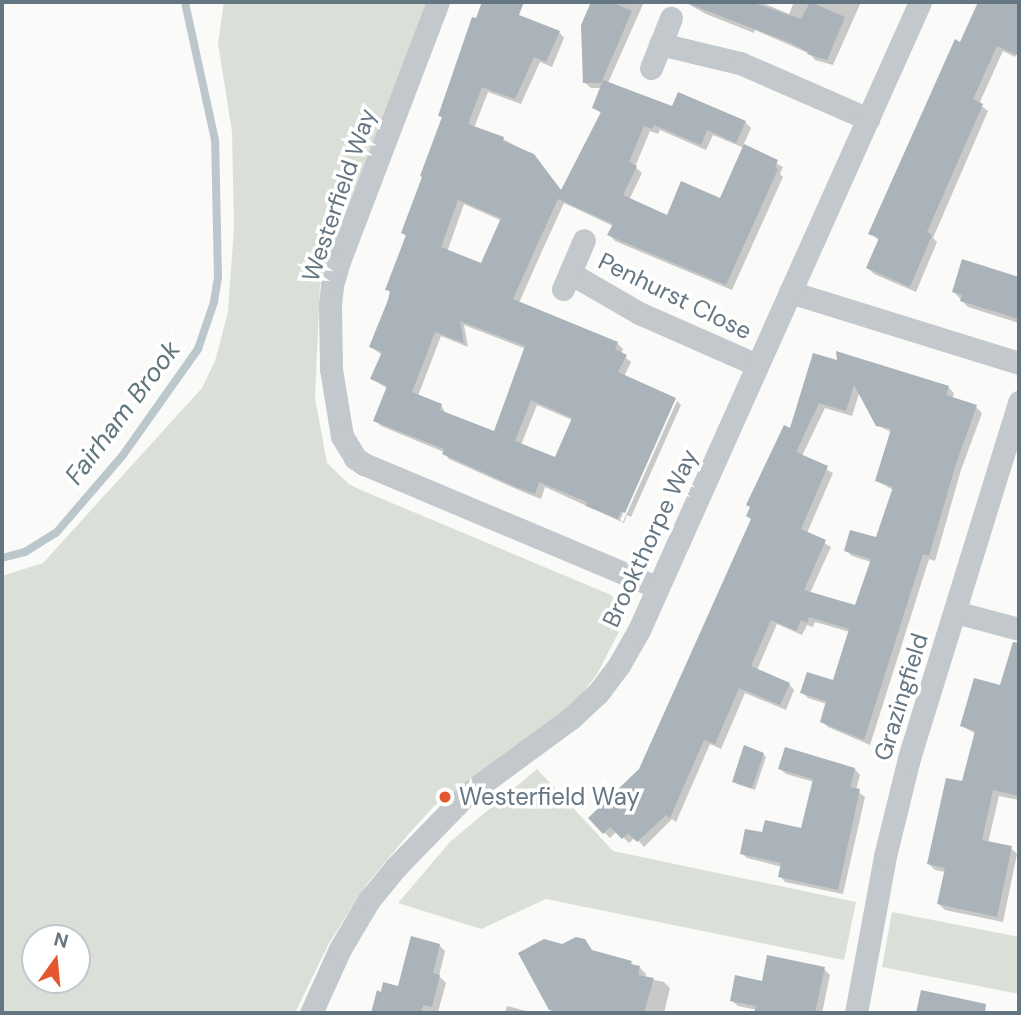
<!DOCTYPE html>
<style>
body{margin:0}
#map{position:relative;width:1021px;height:1015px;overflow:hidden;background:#fafaf8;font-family:"DM Sans",sans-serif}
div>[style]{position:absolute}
.green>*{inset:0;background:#dadfd7}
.shadow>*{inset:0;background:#0003}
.stream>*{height:8px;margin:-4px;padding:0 4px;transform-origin:4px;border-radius:4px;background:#bbc7cb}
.building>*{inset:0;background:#aab3b9}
.minor>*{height:23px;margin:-11.5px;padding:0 11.5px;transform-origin:11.5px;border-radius:11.5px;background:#c3c8cc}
.dots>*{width:19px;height:19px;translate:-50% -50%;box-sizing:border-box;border:4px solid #fff;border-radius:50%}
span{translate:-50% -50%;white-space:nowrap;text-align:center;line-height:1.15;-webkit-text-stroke:7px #fff;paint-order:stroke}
.street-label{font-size:24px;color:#657683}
.poi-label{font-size:24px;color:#657683}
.left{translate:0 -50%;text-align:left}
.water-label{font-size:26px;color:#60757c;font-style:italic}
.frame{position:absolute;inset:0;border:4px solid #657683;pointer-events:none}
.north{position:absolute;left:21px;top:924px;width:70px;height:70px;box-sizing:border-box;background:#fff;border:2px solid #c1c8cd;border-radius:50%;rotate:15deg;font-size:19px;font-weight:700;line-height:28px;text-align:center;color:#657683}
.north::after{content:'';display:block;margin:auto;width:24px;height:32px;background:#e4572e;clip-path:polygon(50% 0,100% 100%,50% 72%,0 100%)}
</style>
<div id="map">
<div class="green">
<div style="clip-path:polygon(evenodd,224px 2px,428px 2px,320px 285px,315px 398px,327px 463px,349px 484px,361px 490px,611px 595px,620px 605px,621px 628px,597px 674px,582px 694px,560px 715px,434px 806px,412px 830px,367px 884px,329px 943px,295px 1013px,2px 1013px,2px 576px,43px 563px,202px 388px,215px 361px,228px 312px,234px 228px,232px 132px,218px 43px,224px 2px,35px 938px,77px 938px,77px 980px,35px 980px,35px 938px)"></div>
<div style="clip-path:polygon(537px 769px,613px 851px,856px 902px,844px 960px,546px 899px,481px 929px,398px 903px,450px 842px)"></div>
<div style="clip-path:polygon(892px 912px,1019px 937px,1019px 994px,882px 967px)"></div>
</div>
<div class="shadow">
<div style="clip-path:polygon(evenodd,587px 2px,644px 2px,608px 83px,673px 108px,745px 122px,751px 128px,743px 146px,783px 167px,780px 174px,783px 177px,732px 290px,615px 241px,610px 235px,613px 226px,564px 203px,542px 251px,519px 303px,617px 343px,623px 349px,621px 354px,631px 362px,624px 377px,674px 399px,620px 520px,623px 522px,677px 401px,681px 405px,631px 517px,627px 515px,624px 523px,545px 487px,541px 499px,523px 492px,449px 459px,444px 452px,381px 426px,375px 420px,388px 389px,372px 379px,382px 355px,371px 347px,391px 293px,387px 289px,407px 237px,403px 233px,443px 118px,440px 115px,559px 32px,564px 38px,552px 67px,540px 62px,521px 104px,488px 92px,474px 128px,503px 139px,533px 155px,562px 191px,602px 114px,594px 108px,601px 88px,591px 88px,585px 83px,592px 4px,587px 2px,660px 130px,706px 150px,713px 135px,744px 148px,721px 200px,667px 218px,629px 200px,642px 173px,635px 167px,650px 131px,658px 134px,660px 130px,587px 2px,464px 204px,502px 221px,482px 265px,447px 252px,464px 204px,587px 2px,464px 325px,526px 349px,495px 434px,446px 414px,441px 405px,418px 396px,441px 336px,468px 347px,464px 325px,587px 2px,537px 405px,572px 420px,556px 459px,521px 445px,537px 405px)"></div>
<div style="clip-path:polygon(685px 2px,760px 2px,789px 14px,794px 2px,861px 2px,833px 65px,815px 60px,810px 54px,755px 30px,754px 33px,706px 14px)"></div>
<div style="clip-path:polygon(980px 2px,1019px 2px,1019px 48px,1015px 57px,1003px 51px,979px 104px,988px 111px,933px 238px,937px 242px,916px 292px,874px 274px,868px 268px,880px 241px,870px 233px)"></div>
<div style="clip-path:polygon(963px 261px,1019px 279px,1019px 323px,968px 307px,962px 301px,954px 292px)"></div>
<div style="clip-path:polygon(evenodd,838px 353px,948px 387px,954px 393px,952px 399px,976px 407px,982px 413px,961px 470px,935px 561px,929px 559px,870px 745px,828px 727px,822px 721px,827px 704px,808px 698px,802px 692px,834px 682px,850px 632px,815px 622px,813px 627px,807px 625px,802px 635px,777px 624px,757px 670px,789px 684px,794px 690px,786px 710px,745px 693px,721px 749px,710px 744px,676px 822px,672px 819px,644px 847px,635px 837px,629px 843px,617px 831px,610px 838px,590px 818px,641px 770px,752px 520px,748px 516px,791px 431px,839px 363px,838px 353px,860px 391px,878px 425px,892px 433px,877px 481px,893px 490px,877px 540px,846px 550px,852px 556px,871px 562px,856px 608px,810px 593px,831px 547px,807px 533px,833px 473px,802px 456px,825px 408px,852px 416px,860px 391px)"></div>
<div style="clip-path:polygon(1006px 670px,1019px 674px,1019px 800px,999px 796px,988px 843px,1011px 848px,1017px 854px,1003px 922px,945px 910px,939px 904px,945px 872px,935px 870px,929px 864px,963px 783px,976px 734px,962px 726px,1001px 688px)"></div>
<div style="clip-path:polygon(763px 754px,766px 757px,755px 790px,737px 784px,734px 781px)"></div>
<div style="clip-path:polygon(780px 769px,855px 769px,860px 775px,856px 790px,865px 797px,843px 894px,785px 882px,780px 876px,782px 867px,747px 858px,742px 853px,764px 834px,802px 830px,814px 782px,786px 774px)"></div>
<div style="clip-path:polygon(584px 941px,594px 953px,640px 968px,646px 974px,645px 978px,664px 982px,670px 988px,664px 1013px,555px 1013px,551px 1009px,563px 946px)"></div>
<div style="clip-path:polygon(439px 945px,445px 951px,439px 976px,446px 983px,438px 1012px,373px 1013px,378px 993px,399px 988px)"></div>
<div style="clip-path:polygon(824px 969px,830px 975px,822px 1013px,756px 1013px,757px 1010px,738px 1006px,731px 1000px,763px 983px)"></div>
<div style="clip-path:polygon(507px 1006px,534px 1013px,505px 1013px)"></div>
</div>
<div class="stream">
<div style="left:2px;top:558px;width:24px;rotate:-15deg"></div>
<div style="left:25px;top:552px;width:36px;rotate:-32deg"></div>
<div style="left:56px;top:533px;width:103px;rotate:-49.3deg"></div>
<div style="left:123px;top:455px;width:130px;rotate:-54.7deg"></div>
<div style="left:198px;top:349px;width:50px;rotate:-71.2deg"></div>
<div style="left:214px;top:302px;width:24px;rotate:-81deg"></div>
<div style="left:218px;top:278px;width:138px;rotate:-91.2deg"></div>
<div style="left:215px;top:140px;width:141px;rotate:-102.3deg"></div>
</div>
<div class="building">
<div style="clip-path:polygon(evenodd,482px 2px,524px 2px,519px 15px,560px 31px,546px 62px,534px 57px,515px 99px,482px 87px,468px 124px,504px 137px,503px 141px,534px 154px,561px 190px,601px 112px,592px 108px,603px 80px,672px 106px,678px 92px,746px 121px,736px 143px,707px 130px,701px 145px,654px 125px,652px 129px,644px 126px,629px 162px,637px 166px,623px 195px,667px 215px,681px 181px,720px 198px,744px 144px,778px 160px,775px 168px,778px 169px,726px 285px,607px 235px,613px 224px,558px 199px,537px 245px,513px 299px,618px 342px,615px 349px,627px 355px,618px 372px,676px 398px,625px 513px,621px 511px,618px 519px,586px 506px,587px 502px,539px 482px,535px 494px,516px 487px,442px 454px,444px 449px,373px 421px,387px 386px,370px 379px,382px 352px,369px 347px,388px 300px,390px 291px,385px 290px,406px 235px,401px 233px,422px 177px,420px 176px,442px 117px,438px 116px,472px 17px,476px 18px,482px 2px,458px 200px,501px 218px,481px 263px,441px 247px,458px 200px,482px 2px,460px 321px,525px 346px,494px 431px,440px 410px,442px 404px,412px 392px,435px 332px,464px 343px,460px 321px,482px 2px,531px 400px,572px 418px,555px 457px,515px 441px,531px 400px)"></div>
<div style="clip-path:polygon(591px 2px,611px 2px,632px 11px,601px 83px,583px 83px,581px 25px)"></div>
<div style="clip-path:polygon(684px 2px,751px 2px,801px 19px,810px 2px,845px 17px,827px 60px,807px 54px,808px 52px,791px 43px)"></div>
<div style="clip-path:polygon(978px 2px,1019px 2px,1019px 56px,997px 46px,973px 99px,983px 104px,927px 232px,932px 235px,910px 287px,866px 268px,879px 238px,868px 234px,955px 39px,960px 42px)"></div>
<div style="clip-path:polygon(962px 259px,1019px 277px,1019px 319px,960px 301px,962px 295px,952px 292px)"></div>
<div style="clip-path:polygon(evenodd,836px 351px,949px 386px,946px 395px,977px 405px,956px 464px,929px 556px,923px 554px,864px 740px,820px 722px,826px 701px,800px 693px,807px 672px,833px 680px,849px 629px,809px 617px,807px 623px,801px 620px,796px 631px,771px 620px,751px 666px,790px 683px,780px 705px,739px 688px,715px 744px,704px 740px,670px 818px,666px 815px,637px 842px,628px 833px,622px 839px,610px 827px,603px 834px,588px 818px,639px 769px,751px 519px,746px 516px,750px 507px,746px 505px,784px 425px,790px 428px,813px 353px,837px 360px,836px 351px,854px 385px,876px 426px,891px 429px,875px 481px,893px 487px,876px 537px,850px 530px,844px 551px,871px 559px,855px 605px,804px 590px,826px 540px,801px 529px,828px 466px,796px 452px,819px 403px,846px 411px,854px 385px)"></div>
<div style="clip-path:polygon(1013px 642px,1019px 643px,1019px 796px,993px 790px,982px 840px,1012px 846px,997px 917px,937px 904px,945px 868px,927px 864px,946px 778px,962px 781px,975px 731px,960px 726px,974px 678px,1000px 685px)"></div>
<div style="clip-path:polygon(744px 745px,764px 753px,752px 788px,732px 782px)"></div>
<div style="clip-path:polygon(785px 747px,855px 768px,850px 787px,860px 789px,838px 890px,778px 877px,781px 863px,740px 854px,745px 829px,762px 832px,765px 820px,801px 828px,813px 779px,778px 769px)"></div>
<div style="clip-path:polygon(411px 936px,440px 944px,433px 973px,440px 975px,432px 1007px,423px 1005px,421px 1013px,371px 1013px,377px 990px,381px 992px,383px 982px,398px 986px)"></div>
<div style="clip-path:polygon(576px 937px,585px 939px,592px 950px,632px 961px,631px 964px,640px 966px,638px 975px,654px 978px,644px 1013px,562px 1013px,549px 1010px,518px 953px,544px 939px,562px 944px)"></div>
<div style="clip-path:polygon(767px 955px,825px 967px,815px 1013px,754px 1013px,756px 1006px,730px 1001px,735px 975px,762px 981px)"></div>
<div style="clip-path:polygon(921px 990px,986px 1004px,985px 1013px,916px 1013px)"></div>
</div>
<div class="minor">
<div style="left:438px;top:2px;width:277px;rotate:110.9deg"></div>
<div style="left:339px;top:261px;width:26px;rotate:106deg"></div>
<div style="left:332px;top:286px;width:18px;rotate:96deg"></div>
<div style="left:330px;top:304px;width:65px;rotate:89.1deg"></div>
<div style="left:331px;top:369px;width:68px;rotate:80.7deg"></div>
<div style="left:342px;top:436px;width:26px;rotate:59deg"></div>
<div style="left:355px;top:458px;width:11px;rotate:34deg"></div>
<div style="left:364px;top:464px;width:318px;rotate:22.8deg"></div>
<div style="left:660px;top:44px;width:82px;rotate:13.4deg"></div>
<div style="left:740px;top:63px;width:140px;rotate:23.6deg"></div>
<div style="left:651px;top:68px;width:54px;rotate:-68.2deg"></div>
<div style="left:570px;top:273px;width:80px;rotate:30.1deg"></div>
<div style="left:639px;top:313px;width:129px;rotate:23.8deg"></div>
<div style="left:563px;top:289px;width:53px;rotate:-66.8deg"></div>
<div style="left:790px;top:292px;width:240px;rotate:17.2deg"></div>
<div style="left:955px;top:612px;width:66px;rotate:14.9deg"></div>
<div style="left:311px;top:1013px;width:70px;rotate:-65.6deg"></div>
<div style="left:340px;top:949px;width:57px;rotate:-59.4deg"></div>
<div style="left:369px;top:900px;width:43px;rotate:-50.7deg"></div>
<div style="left:396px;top:867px;width:100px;rotate:-45.8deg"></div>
<div style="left:466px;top:795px;width:129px;rotate:-36.2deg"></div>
<div style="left:570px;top:719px;width:38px;rotate:-43deg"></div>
<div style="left:598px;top:693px;width:35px;rotate:-53deg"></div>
<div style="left:619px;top:665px;width:40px;rotate:-60.3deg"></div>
<div style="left:639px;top:630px;width:688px;rotate:-65.89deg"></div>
<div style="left:856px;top:1013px;width:160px;rotate:-79.5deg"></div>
<div style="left:885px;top:856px;width:101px;rotate:-76.2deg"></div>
<div style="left:909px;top:758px;width:373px;rotate:-72.8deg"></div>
</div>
<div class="dots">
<div style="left:445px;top:797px;background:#e4572e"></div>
</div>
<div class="street-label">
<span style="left:339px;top:195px;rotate:-71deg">Westerfield Way</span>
<span style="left:675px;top:296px;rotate:26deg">Penhurst Close</span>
<span style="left:650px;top:538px;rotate:-65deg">Brookthorpe Way</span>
<span style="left:901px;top:697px;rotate:-73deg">Grazingfield</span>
</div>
<div class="poi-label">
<span class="left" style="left:459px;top:797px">Westerfield Way</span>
</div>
<div class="water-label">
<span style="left:123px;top:413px;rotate:-53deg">Fairham Brook</span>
</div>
<div class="frame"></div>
<div class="north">N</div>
</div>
